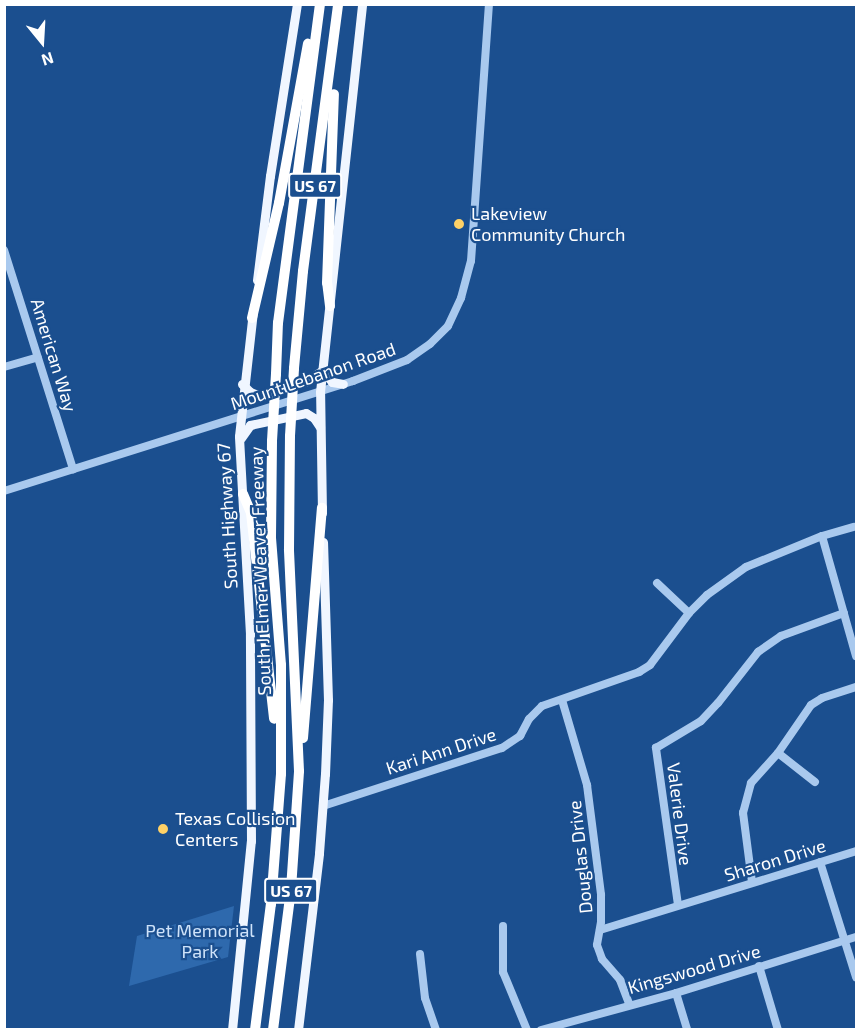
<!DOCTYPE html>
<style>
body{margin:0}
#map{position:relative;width:861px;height:1034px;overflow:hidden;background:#1b4f8f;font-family:"Exo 2",sans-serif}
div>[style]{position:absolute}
.green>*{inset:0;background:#2e69ad}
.minor>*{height:8px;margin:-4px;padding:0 4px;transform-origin:4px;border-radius:4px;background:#a9c9ee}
.major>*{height:9px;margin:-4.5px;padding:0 4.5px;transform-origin:4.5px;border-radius:4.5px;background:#f0f6ff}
.highway>*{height:10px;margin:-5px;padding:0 5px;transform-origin:5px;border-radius:5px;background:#fff}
.highway-bridge>*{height:10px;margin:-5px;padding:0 5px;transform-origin:5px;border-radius:5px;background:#fff}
.dots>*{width:16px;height:16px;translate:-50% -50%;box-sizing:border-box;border:3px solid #1b4f8f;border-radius:50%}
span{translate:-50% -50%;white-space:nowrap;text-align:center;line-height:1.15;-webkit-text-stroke:4.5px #1b4f8f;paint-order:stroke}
.shield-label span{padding:2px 4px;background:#1b4f8f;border:2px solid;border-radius:4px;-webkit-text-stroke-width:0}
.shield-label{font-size:16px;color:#fff;font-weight:700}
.poi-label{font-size:18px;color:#fff}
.left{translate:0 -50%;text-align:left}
.street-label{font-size:18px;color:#fff}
.park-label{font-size:18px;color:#cfe3fa}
.frame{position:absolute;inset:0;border:6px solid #fff;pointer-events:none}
.north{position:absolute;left:12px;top:12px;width:60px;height:60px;-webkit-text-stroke:4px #1b4f8f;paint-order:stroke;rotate:162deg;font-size:16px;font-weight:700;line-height:24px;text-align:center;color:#fff}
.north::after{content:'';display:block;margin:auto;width:21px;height:27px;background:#fff;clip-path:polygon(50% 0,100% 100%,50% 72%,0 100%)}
</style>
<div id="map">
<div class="green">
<div style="clip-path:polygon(234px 906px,228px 957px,129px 986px,137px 936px)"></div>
</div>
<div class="minor">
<div style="left:4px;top:250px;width:230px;rotate:72.5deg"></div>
<div style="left:4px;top:367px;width:35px;rotate:-16deg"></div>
<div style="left:4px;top:491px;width:366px;rotate:-17.5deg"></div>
<div style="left:353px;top:381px;width:58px;rotate:-21.3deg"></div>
<div style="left:407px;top:360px;width:28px;rotate:-35deg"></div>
<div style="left:430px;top:344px;width:25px;rotate:-45deg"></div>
<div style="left:448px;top:326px;width:31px;rotate:-65deg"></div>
<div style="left:461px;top:298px;width:38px;rotate:-75deg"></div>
<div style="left:471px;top:261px;width:258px;rotate:-86deg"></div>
<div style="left:822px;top:536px;width:125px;rotate:74.2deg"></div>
<div style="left:657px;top:583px;width:44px;rotate:43.2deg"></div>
<div style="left:562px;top:700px;width:89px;rotate:73.6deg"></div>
<div style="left:587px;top:785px;width:111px;rotate:82.7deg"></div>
<div style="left:601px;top:895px;width:27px;rotate:90deg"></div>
<div style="left:601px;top:922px;width:23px;rotate:100deg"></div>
<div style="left:597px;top:945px;width:15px;rotate:70deg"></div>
<div style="left:602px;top:959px;width:28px;rotate:49deg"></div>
<div style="left:620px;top:980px;width:26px;rotate:69deg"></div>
<div style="left:778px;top:753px;width:47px;rotate:38.1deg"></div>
<div style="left:323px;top:806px;width:188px;rotate:-18deg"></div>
<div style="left:502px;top:748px;width:22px;rotate:-34deg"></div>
<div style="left:520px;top:736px;width:19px;rotate:-62deg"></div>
<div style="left:529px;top:719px;width:18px;rotate:-45deg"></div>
<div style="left:542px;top:706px;width:103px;rotate:-19.3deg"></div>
<div style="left:639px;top:672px;width:13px;rotate:-32deg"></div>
<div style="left:650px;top:665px;width:65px;rotate:-53.1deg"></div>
<div style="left:689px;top:613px;width:25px;rotate:-45deg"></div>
<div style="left:707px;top:595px;width:48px;rotate:-35.7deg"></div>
<div style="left:746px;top:567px;width:82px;rotate:-22.2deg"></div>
<div style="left:822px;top:536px;width:33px;rotate:-16deg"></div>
<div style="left:820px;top:862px;width:121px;rotate:72.6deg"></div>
<div style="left:752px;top:882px;width:70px;rotate:-97.4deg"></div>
<div style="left:743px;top:813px;width:31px;rotate:-75deg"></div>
<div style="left:751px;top:783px;width:40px;rotate:-48deg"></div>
<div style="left:778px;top:753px;width:58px;rotate:-55.5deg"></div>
<div style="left:811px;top:705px;width:13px;rotate:-32deg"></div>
<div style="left:822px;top:698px;width:36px;rotate:-18deg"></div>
<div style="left:678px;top:905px;width:159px;rotate:-98deg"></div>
<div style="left:656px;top:748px;width:52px;rotate:-31deg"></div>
<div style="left:701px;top:721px;width:25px;rotate:-47deg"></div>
<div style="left:718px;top:703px;width:65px;rotate:-51.9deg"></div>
<div style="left:758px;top:652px;width:28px;rotate:-35deg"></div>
<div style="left:781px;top:636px;width:67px;rotate:-20.1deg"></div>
<div style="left:503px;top:926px;width:46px;rotate:90deg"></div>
<div style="left:503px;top:972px;width:63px;rotate:67.5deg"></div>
<div style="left:600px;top:930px;width:268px;rotate:-17.1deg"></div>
<div style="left:420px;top:954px;width:44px;rotate:83.5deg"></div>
<div style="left:425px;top:998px;width:34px;rotate:71deg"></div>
<div style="left:759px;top:966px;width:67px;rotate:73.5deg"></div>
<div style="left:676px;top:993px;width:39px;rotate:73deg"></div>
<div style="left:541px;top:1030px;width:140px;rotate:-15.3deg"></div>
<div style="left:676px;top:993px;width:189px;rotate:-17.3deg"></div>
</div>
<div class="major">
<div style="left:257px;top:280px;width:105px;rotate:-82.9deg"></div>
<div style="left:270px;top:176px;width:174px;rotate:-81.1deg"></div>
<div style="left:242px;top:384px;width:11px;rotate:45deg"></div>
<div style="left:250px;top:392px;width:9px;rotate:21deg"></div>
<div style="left:258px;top:395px;width:49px;rotate:-15.5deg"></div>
<div style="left:305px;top:382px;width:22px;rotate:-34deg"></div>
<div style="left:323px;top:370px;width:15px;rotate:53deg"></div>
<div style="left:332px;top:382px;width:11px;rotate:10deg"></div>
<div style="left:241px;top:438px;width:16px;rotate:-55deg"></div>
<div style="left:250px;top:425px;width:57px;rotate:-12.1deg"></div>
<div style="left:306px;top:413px;width:9px;rotate:32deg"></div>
<div style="left:314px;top:418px;width:11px;rotate:56deg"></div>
<div style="left:322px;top:513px;width:121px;rotate:-90.9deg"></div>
<div style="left:320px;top:392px;width:390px;rotate:-83.8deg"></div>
<div style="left:232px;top:1030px;width:190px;rotate:-84.3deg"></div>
<div style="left:251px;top:841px;width:207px;rotate:-90.3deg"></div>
<div style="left:250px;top:634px;width:198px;rotate:-93.2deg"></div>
<div style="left:239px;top:436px;width:126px;rotate:-83.6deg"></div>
<div style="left:298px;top:1030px;width:178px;rotate:-83.2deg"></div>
<div style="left:319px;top:853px;width:79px;rotate:-85.7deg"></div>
<div style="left:325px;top:774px;width:74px;rotate:-87.7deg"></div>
<div style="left:328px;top:700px;width:158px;rotate:-91.8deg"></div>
</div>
<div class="highway">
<div style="left:330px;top:306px;width:23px;rotate:-97deg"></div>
<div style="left:327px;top:283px;width:189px;rotate:-87.9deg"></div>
<div style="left:252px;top:318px;width:118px;rotate:-76.8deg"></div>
<div style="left:279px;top:203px;width:162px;rotate:-79.7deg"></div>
<div style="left:294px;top:368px;width:97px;rotate:-84.7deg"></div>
<div style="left:303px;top:271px;width:269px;rotate:-82.5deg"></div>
<div style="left:276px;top:374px;width:51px;rotate:-87.8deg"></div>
<div style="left:278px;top:323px;width:322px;rotate:-82.5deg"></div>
<div style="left:243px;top:494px;width:21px;rotate:67deg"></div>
<div style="left:251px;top:513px;width:207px;rotate:83.6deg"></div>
<div style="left:303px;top:738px;width:231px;rotate:-85.3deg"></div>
<div style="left:255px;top:1030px;width:127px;rotate:-82.8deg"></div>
<div style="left:271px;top:904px;width:130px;rotate:-85.6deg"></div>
<div style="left:281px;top:774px;width:109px;rotate:-90deg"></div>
<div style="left:281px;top:665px;width:128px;rotate:-94.5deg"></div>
<div style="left:271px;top:537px;width:96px;rotate:-89.4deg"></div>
<div style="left:273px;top:1030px;width:142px;rotate:-82.7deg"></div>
<div style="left:291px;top:889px;width:118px;rotate:-86.1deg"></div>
<div style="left:299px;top:771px;width:222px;rotate:-92.6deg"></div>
<div style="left:289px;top:549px;width:113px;rotate:-89.5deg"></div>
</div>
<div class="highway-bridge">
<div style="left:290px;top:436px;width:68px;rotate:-86.6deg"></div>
<div style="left:272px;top:441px;width:67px;rotate:-86.6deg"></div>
</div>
<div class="dots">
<div style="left:459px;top:224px;background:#ffd166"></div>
<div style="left:163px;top:829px;background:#ffd166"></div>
</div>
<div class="shield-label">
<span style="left:315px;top:186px">US 67</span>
<span style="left:291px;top:891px">US 67</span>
</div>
<div class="poi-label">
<span class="left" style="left:471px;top:224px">Lakeview<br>Community Church</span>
<span class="left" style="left:175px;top:829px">Texas Collision<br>Centers</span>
</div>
<div class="street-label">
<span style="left:54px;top:355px;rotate:73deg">American Way</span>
<span style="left:313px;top:376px;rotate:-19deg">Mount Lebanon Road</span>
<span style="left:227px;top:516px;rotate:-93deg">South Highway 67</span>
<span style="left:260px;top:571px;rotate:-92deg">South J Elmer Weaver Freeway</span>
<span style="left:441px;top:751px;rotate:-18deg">Kari Ann Drive</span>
<span style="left:680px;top:814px;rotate:83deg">Valerie Drive</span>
<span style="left:580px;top:857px;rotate:-96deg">Douglas Drive</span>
<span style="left:775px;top:860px;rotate:-17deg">Sharon Drive</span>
<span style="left:694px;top:969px;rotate:-16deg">Kingswood Drive</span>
</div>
<div class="park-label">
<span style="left:200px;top:941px">Pet Memorial<br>Park</span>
</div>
<div class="frame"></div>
<div class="north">N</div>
</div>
